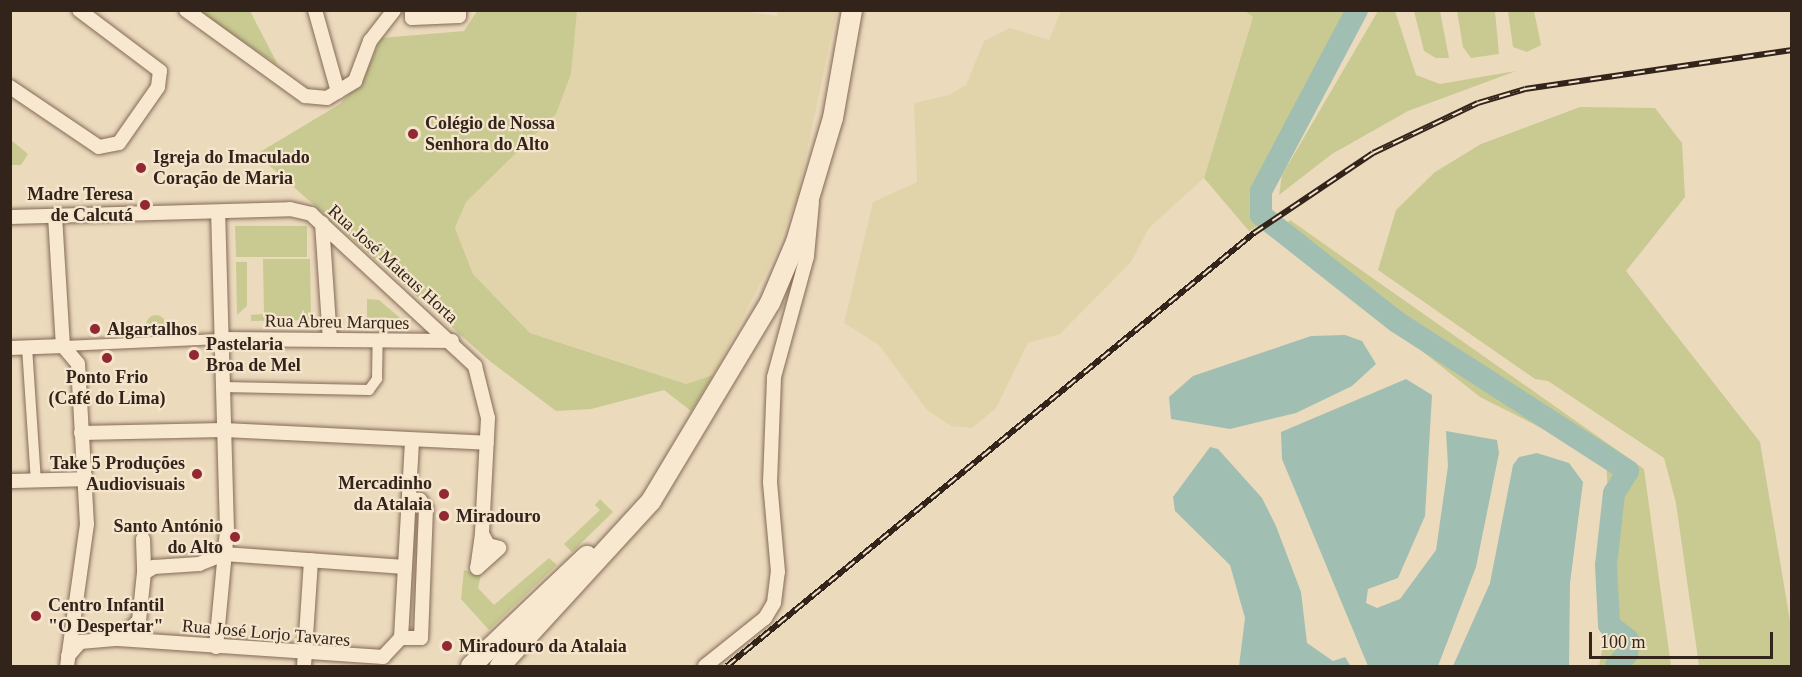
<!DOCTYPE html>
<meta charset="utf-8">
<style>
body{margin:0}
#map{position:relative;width:1802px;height:677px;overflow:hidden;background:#ecdabd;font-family:Georgia,serif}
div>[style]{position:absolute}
.farmland>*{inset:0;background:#e2d4aa}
.green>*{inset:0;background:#c8ca91}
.round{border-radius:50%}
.water>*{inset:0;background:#a0beb2}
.river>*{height:22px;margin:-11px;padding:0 11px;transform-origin:11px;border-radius:11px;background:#a0beb2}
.roads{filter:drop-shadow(0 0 2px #846a57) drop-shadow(0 0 2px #846a57)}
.pedestrian>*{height:10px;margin:-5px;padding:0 5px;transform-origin:5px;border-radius:5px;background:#f8e8cf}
.minor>*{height:14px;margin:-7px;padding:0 7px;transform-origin:7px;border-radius:7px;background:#f8e8cf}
.secondary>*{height:20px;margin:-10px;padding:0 10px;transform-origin:10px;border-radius:10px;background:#f8e8cf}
.rail>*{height:6px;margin-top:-3px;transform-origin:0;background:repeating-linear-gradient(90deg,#f4e5cc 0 11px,#33241b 0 22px);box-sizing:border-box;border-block:2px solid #33241b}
.dots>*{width:16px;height:16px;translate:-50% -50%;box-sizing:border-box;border:3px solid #f4e5cc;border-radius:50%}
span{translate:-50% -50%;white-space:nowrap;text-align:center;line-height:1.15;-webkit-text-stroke:4.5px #f4e5cc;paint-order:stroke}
.poi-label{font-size:18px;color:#33241b;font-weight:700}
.left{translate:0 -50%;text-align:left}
.right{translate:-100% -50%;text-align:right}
.street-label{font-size:18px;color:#33241b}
.frame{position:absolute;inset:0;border:12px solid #33241b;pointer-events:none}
.scale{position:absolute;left:1589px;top:632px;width:184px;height:27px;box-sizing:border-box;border:3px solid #33241b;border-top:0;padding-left:8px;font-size:18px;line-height:21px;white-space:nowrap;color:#33241b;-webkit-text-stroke:4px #f4e5cc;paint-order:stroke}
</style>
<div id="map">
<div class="farmland">
<div style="clip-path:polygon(734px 10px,777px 16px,778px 11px,837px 11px,797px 197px,773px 259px,713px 375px,686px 384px,530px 333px,473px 274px,455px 228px,466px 202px,503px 164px,577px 11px)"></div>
<div style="clip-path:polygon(1245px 10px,1253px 17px,1204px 178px,1149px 228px,1131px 262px,1060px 334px,1028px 343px,996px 408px,972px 428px,951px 426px,927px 410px,879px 345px,844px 323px,873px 202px,917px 182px,914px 103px,949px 95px,966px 85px,984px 41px,1010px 28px,1049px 40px,1061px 11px)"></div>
</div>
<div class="green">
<div style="clip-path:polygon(198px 11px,250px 11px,278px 65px)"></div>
<div style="clip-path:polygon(477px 11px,577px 11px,571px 74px,556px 114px,466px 202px,455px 228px,473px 274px,530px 333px,686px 384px,713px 375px,691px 411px,664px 390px,591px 409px,556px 411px,491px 362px,262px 159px,260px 152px,340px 104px,364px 77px,381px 38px,464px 31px)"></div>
<div style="clip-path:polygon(1245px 11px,1364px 11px,1266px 180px,1273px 217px,1249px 231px,1204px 178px,1253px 17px)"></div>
<div style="clip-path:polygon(1378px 11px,1395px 11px,1416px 75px,1440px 84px,1516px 71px,1408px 111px,1332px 154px,1279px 195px,1282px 175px)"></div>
<div style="clip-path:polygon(1414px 11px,1440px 11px,1449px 58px,1436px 58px,1424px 51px)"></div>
<div style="clip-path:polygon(1457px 11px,1495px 11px,1499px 54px,1471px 58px,1463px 47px)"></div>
<div style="clip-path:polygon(1508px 11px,1534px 11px,1541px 45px,1527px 52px,1513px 47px)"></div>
<div style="clip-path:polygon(1580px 107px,1655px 108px,1682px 143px,1685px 197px,1626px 271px,1760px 442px,1791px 627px,1791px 666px,1699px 666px,1676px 503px,1664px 458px,1548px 381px,1535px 379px,1378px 270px,1396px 210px,1435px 172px,1481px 144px)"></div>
<div style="clip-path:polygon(11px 140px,28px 154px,21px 165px,11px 165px)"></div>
<div style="clip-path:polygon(1290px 220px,1644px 469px,1671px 666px,1599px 666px,1606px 631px,1596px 570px,1608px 494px,1606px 461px,1480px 397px,1278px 237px)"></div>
<div style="clip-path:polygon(235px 226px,307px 226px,307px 257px,236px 257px)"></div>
<div style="clip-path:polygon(263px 259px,310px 259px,311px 320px,251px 321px,251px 315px,264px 314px)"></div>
<div style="clip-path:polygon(236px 262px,247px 262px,247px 306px,237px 315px)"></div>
<div style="clip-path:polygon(367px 299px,379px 300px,405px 322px,367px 321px)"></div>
<div class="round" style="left:146px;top:315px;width:20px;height:20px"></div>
<div style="clip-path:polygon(600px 499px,613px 512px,572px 552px,564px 544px,600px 510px,595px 505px)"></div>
<div style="clip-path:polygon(549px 558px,557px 565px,489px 630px,461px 599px,464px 570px,481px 575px,478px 588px,494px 605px)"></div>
</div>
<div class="water">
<div style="clip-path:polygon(1345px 335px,1362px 341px,1376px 364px,1352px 386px,1296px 413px,1230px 429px,1171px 419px,1169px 397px,1193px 376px,1311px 336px)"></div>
<div style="clip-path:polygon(1406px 379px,1432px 395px,1425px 516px,1398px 578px,1368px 589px,1366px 603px,1377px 608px,1400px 599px,1436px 550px,1448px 466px,1446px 431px,1497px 440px,1499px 453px,1476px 567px,1438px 666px,1368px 666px,1282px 459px,1281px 432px)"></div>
<div style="clip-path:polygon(1210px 447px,1218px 449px,1262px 498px,1276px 526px,1301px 592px,1307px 643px,1333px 661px,1345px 657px,1350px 665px,1239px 666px,1245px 618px,1230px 565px,1175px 511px,1173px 497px)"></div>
<div style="clip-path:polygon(1537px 453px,1569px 463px,1583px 482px,1570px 583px,1569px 666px,1453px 666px,1490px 583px,1513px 465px,1519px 457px)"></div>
</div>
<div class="river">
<div style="left:1357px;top:10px;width:205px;rotate:117.9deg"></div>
<div style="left:1261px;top:191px;width:24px;rotate:90deg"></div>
<div style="left:1261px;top:215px;width:173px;rotate:38.2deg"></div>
<div style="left:1397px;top:322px;width:275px;rotate:32.8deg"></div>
<div style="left:1628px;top:471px;width:26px;rotate:122deg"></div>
<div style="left:1614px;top:493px;width:72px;rotate:96.3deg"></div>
<div style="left:1606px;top:565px;width:60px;rotate:87.1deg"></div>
<div style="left:1609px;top:625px;width:24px;rotate:38deg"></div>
<div style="left:1628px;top:640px;width:14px;rotate:94deg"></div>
<div style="left:1627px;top:654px;width:16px;rotate:133deg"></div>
</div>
<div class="roads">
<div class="pedestrian">
<div style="left:63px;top:346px;width:159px;rotate:-2.5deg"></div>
<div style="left:27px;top:347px;width:134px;rotate:86.2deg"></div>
<div style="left:223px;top:387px;width:146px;rotate:1.2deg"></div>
<div style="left:369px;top:390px;width:14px;rotate:-54deg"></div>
<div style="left:377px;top:379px;width:39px;rotate:-89deg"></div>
</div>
<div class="minor">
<div style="left:186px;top:10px;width:147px;rotate:35.9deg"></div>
<div style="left:305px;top:96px;width:22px;rotate:5deg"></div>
<div style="left:327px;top:98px;width:33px;rotate:-31deg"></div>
<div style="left:355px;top:81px;width:43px;rotate:-69.4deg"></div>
<div style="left:370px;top:41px;width:39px;rotate:-52deg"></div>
<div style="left:315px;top:10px;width:85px;rotate:74.3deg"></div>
<div style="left:412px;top:10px;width:8px;rotate:90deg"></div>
<div style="left:412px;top:18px;width:47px;rotate:-2.4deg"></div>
<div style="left:459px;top:16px;width:6px;rotate:-90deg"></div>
<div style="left:10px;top:87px;width:107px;rotate:34deg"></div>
<div style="left:99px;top:147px;width:20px;rotate:-11deg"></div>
<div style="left:119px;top:143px;width:68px;rotate:-55.1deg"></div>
<div style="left:158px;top:87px;width:16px;rotate:-83deg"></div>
<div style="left:160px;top:71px;width:101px;rotate:-143deg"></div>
<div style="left:55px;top:216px;width:130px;rotate:86.5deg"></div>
<div style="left:63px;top:346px;width:23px;rotate:50deg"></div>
<div style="left:78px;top:364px;width:160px;rotate:86.8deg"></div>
<div style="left:87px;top:524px;width:143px;rotate:98deg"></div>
<div style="left:10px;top:217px;width:280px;rotate:-1.6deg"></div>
<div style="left:290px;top:209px;width:22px;rotate:13deg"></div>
<div style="left:311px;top:214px;width:224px;rotate:42.8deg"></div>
<div style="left:475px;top:366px;width:54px;rotate:76deg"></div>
<div style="left:488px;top:418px;width:116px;rotate:93deg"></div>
<div style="left:482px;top:534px;width:13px;rotate:61deg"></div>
<div style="left:488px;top:545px;width:11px;rotate:15deg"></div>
<div style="left:322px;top:223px;width:116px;rotate:86.1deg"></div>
<div style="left:222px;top:339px;width:230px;rotate:0.5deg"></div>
<div style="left:10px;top:348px;width:53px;rotate:-2.2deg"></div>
<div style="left:81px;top:433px;width:143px;rotate:-1.2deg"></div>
<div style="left:224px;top:430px;width:263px;rotate:2.8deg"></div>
<div style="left:10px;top:481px;width:74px;rotate:-1.5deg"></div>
<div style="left:482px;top:534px;width:34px;rotate:98deg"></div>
<div style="left:477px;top:568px;width:30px;rotate:-42deg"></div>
<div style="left:143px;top:539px;width:34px;rotate:88deg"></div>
<div style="left:120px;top:638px;width:25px;rotate:-42deg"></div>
<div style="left:139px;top:621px;width:48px;rotate:-84.1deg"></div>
<div style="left:144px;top:573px;width:12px;rotate:-31deg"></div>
<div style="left:154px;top:567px;width:45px;rotate:-3.8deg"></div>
<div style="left:199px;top:564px;width:27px;rotate:-22deg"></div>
<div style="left:224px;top:554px;width:181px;rotate:4.1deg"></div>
<div style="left:401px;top:638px;width:20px"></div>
<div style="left:421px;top:638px;width:129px;rotate:-87.8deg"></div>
<div style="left:426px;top:509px;width:11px;rotate:-124deg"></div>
<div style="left:420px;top:500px;width:11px;rotate:-175deg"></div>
<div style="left:216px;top:647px;width:117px;rotate:-84.6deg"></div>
<div style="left:227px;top:531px;width:319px;rotate:-91.6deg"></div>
<div style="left:68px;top:656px;width:18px;rotate:-49deg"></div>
<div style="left:80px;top:642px;width:38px;rotate:-5deg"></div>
<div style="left:118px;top:639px;width:266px;rotate:3.9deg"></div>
<div style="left:383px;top:657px;width:26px;rotate:-47deg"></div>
<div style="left:401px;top:638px;width:198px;rotate:-86.8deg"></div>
<div style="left:304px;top:666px;width:106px;rotate:-86.2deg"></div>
<div style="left:705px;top:666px;width:77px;rotate:-38.7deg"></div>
<div style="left:765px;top:618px;width:17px;rotate:-59deg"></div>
<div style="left:774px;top:603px;width:31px;rotate:-83deg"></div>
<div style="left:778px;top:572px;width:90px;rotate:-95.1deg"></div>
<div style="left:770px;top:482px;width:105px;rotate:-87.8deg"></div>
<div style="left:774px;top:377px;width:125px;rotate:-74.7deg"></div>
<div style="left:807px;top:256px;width:54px;rotate:-84.7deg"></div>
</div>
<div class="secondary">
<div style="left:471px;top:666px;width:160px;rotate:-43.5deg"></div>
<div style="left:500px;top:666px;width:224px;rotate:-47.5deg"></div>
<div style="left:651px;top:501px;width:231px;rotate:-59deg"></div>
<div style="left:770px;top:303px;width:66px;rotate:-66.9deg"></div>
<div style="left:796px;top:242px;width:129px;rotate:-73.4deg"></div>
<div style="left:833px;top:118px;width:110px;rotate:-80deg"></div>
</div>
</div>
<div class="rail">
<div style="left:727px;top:666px;width:682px;rotate:-39.41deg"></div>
<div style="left:1254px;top:233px;width:143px;rotate:-33.9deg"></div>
<div style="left:1373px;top:153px;width:116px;rotate:-25.5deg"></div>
<div style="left:1478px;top:103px;width:49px;rotate:-16.6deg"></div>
<div style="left:1525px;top:89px;width:270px;rotate:-8.3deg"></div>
</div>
<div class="dots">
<div style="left:413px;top:134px;background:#912832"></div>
<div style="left:141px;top:168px;background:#912832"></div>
<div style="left:145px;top:205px;background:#912832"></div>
<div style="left:95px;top:329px;background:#912832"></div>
<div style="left:194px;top:355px;background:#912832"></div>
<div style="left:107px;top:358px;background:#912832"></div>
<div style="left:197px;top:474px;background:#912832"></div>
<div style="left:444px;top:494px;background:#912832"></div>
<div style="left:444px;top:516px;background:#912832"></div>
<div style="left:235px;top:537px;background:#912832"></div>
<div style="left:36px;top:616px;background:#912832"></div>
<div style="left:447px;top:646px;background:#912832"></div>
</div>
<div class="poi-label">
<span class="left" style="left:425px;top:134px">Colégio de Nossa<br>Senhora do Alto</span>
<span class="left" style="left:153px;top:168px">Igreja do Imaculado<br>Coração de Maria</span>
<span class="right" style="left:133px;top:205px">Madre Teresa<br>de Calcutá</span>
<span class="left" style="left:107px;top:329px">Algartalhos</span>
<span class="left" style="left:206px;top:355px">Pastelaria<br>Broa de Mel</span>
<span style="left:107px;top:388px">Ponto Frio<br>(Café do Lima)</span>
<span class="right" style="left:185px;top:474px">Take 5 Produções<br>Audiovisuais</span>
<span class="right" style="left:432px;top:494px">Mercadinho<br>da Atalaia</span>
<span class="left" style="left:456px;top:516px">Miradouro</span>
<span class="right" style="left:223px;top:537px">Santo António<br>do Alto</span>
<span class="left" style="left:48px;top:616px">Centro Infantil<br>"O Despertar"</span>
<span class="left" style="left:459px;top:646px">Miradouro da Atalaia</span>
</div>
<div class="street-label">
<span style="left:393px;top:264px;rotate:42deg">Rua José Mateus Horta</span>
<span style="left:337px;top:322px;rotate:1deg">Rua Abreu Marques</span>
<span style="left:266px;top:633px;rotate:5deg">Rua José Lorjo Tavares</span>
</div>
<div class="frame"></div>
<div class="scale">100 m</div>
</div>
